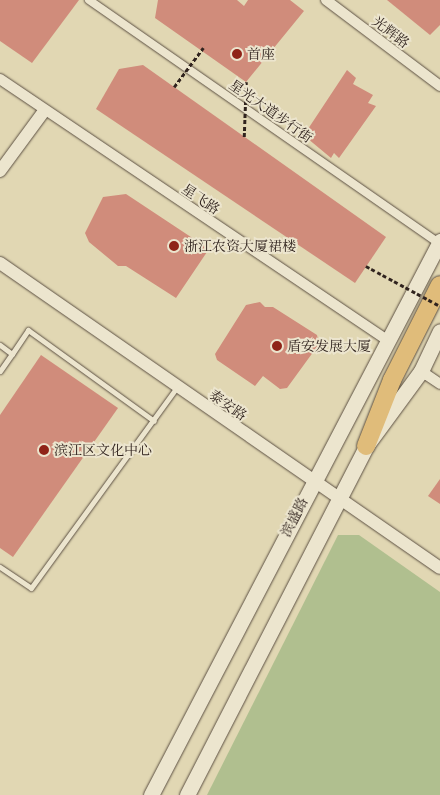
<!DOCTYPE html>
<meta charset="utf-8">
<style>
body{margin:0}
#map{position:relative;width:440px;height:795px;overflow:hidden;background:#e1d7b3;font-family:"Libre Caslon Text","Noto Serif SC",serif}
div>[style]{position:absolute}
.green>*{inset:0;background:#b0bf8f}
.building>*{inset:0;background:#d08c7b}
.roads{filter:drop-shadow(0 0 1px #5c5043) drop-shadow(0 0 1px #5c5043)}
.service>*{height:5px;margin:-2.5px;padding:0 2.5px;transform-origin:2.5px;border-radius:2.5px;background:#ece5ce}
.pedestrian>*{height:8px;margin:-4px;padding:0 4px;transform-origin:4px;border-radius:4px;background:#ece5ce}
.minor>*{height:10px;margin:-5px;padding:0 5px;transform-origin:5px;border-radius:5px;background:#ece5ce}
.tertiary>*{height:12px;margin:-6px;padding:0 6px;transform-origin:6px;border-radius:6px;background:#ece5ce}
.secondary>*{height:15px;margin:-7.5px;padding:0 7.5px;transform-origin:7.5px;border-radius:7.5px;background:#ece5ce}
.trunk>*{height:18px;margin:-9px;padding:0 9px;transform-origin:9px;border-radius:9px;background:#e0bc7a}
.path-bridge>*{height:2.5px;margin-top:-1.25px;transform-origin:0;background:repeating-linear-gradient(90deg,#30231e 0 4px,transparent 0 6.5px)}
.dots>*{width:14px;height:14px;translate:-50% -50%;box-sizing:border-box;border:2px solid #ece5ce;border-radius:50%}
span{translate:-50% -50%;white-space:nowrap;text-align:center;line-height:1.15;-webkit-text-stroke:4px #ece5ce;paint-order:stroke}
.street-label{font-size:14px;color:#30231e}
.poi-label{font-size:14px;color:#30231e}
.left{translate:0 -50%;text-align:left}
</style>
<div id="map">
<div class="green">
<div style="clip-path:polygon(338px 535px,359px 535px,440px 592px,440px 795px,207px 795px)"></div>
</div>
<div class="building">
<div style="clip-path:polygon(0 0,79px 0,32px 63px,0 41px)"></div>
<div style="clip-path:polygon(158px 0,237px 0,244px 6px,248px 0,290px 0,304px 11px,246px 82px,155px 18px)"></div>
<div style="clip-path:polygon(387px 0,440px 0,440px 25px,430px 35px)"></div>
<div style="clip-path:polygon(143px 65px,386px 237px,355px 283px,96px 109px,119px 69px)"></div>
<div style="clip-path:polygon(347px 70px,356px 78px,353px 84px,373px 95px,368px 103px,376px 106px,339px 158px,334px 153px,331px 158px,307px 138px,309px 134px,306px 132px)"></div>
<div style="clip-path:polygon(126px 194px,209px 249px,176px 298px,126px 266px,118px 266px,89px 242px,85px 233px,103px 197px)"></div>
<div style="clip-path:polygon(260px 302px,265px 307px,273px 307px,317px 335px,319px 344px,287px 388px,280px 389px,263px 376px,255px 386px,217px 360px,215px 354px,246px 305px)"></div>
<div style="clip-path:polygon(41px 355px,118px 408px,13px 557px,0 548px,0 415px)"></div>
<div style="clip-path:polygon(440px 479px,440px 504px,428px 496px)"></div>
</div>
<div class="roads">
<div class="service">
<div style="left:0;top:345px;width:15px;rotate:37deg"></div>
<div style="left:12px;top:354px;width:29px;rotate:-56deg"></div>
<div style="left:28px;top:330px;width:155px;rotate:35.8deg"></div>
<div style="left:0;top:371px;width:21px;rotate:-55deg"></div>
<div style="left:0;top:567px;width:37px;rotate:34deg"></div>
<div style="left:31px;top:588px;width:248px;rotate:-54deg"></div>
</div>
<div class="pedestrian">
<div style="left:89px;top:0;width:426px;rotate:34.8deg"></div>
</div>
<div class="minor">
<div style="left:326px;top:0;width:143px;rotate:37deg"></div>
<div style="left:0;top:79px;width:468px;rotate:34deg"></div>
<div style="left:421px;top:371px;width:23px;rotate:34deg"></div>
</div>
<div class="tertiary">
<div style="left:0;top:171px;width:74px;rotate:-53.7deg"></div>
<div style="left:0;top:263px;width:535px;rotate:34.73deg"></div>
</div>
<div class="secondary">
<div style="left:151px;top:795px;width:625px;rotate:-62.45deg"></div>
<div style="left:187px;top:795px;width:392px;rotate:-62.8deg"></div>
<div style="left:366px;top:446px;width:93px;rotate:-53.7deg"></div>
<div style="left:421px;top:371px;width:44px;rotate:-64.6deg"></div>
</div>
<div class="trunk">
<div style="left:366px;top:446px;width:71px;rotate:-68.5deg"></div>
<div style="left:392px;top:380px;width:106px;rotate:-63.2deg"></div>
</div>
</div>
<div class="path-bridge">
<div style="left:174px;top:87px;width:49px;rotate:-53.4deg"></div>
<div style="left:244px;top:137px;width:55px;rotate:-87.9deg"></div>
<div style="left:366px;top:266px;width:84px;rotate:28.4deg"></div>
</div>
<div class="dots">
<div style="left:237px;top:54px;background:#8f2418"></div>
<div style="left:174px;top:246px;background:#8f2418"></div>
<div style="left:277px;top:346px;background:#8f2418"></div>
<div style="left:44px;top:450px;background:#8f2418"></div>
</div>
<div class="street-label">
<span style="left:391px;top:32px;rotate:37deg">光辉路</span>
<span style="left:271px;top:111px;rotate:35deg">星光大道步行街</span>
<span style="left:201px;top:199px;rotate:34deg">星飞路</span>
<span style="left:228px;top:405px;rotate:35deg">泰安路</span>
<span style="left:294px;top:517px;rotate:-63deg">滨盛路</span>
</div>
<div class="poi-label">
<span class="left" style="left:247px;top:54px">首座</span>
<span class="left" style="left:184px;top:246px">浙江农资大厦裙楼</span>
<span class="left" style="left:287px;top:346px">盾安发展大厦</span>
<span class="left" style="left:54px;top:450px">滨江区文化中心</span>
</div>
</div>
